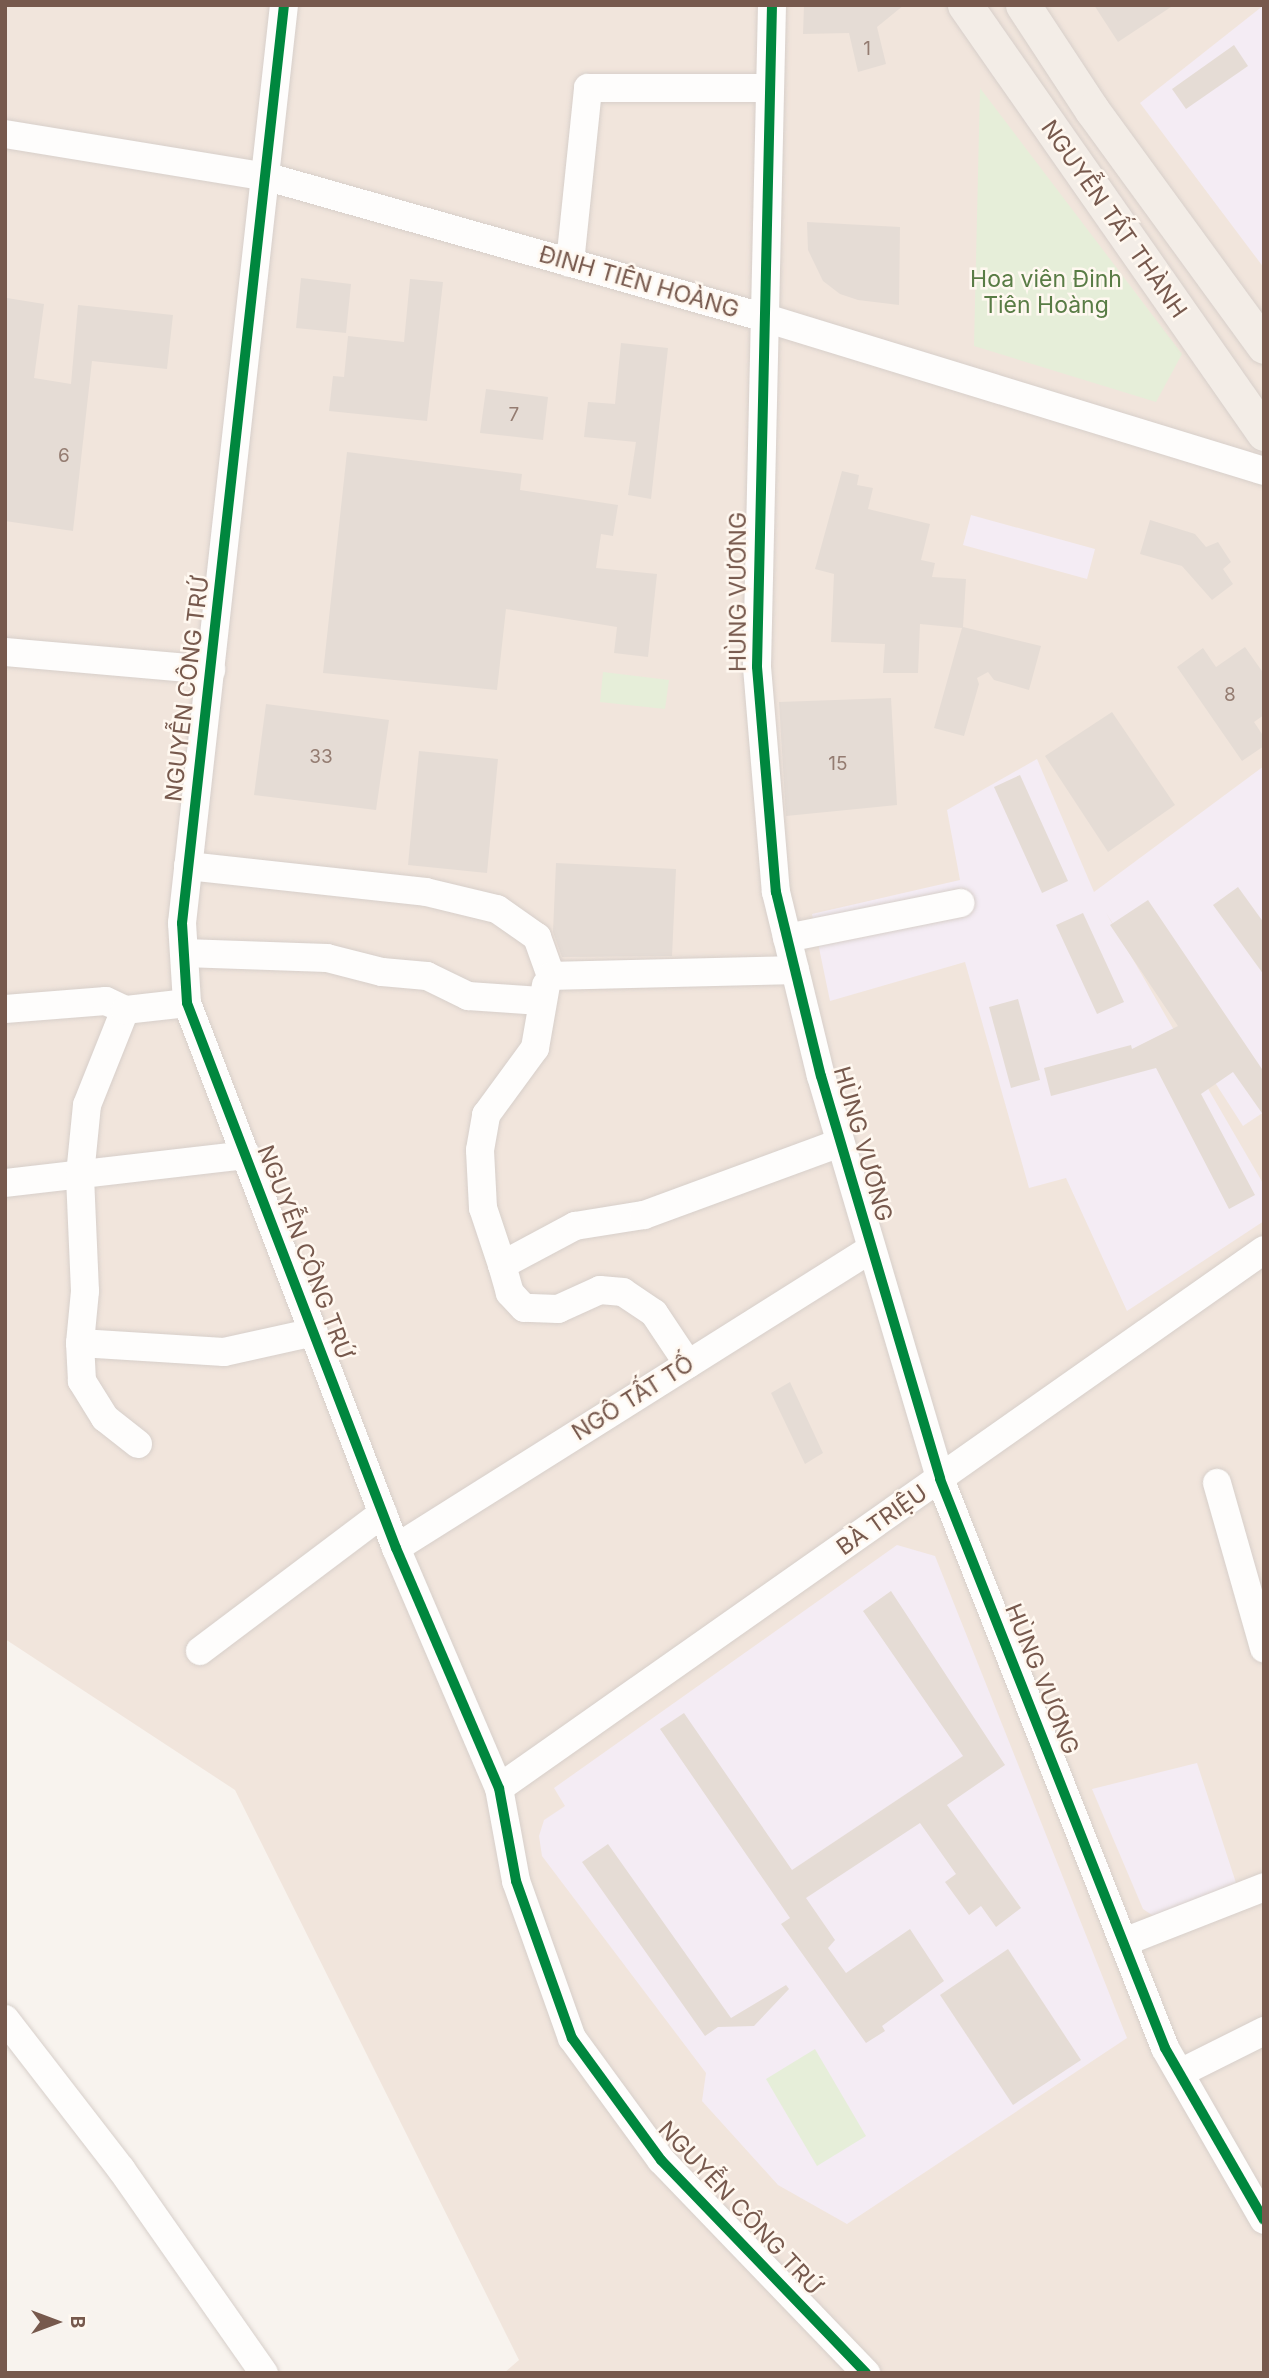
<!DOCTYPE html>
<meta charset="utf-8">
<style>
body{margin:0}
#map{position:relative;width:1269px;height:2378px;overflow:hidden;background:#f8f3ee;font-family:Inter,sans-serif}
div>[style]{position:absolute}
.residential>*{inset:0;background:#f1e5dc}
.education>*{inset:0;background:#f4ecf4}
.green>*{inset:0;background:#e6eed9}
.building>*{inset:0;background:#e5dcd5}
.roads{filter:drop-shadow(0 0 2px #d7cfca) drop-shadow(0 0 2px #d7cfca)}
.minor>*{height:28px;margin:-14px;padding:0 14px;transform-origin:14px;border-radius:14px;background:#fefdfc}
.major>*{height:35px;margin:-17.5px;padding:0 17.5px;transform-origin:17.5px;border-radius:17.5px;background:#f3ede7}
.cycleway>*{height:10px;margin:-5px;padding:0 5px;transform-origin:5px;border-radius:5px;background:#00873e}
span{translate:-50% -50%;white-space:nowrap;text-align:center;line-height:1.15;-webkit-text-stroke:5px #fff8f0;paint-order:stroke}
.number-label{font-size:19px;color:#947c71}
.number-label span{-webkit-text-stroke-width:0}
.street-label{font-size:23px;color:#77594d}
.park-label{font-size:23px;color:#597c45}
.frame{position:absolute;inset:0;border:7px solid #77594d;pointer-events:none}
.north{position:absolute;left:21px;top:2287px;width:70px;height:70px;-webkit-text-stroke:5px #fff8f0;paint-order:stroke;rotate:90deg;font-size:19px;font-weight:700;line-height:28px;text-align:center;color:#77594d}
.north::after{content:'';display:block;margin:auto;width:24px;height:32px;background:#77594d;clip-path:polygon(50% 0,100% 100%,50% 72%,0 100%)}
</style>
<div id="map">
<div class="residential">
<div style="clip-path:polygon(5px 5px,1264px 5px,1264px 2373px,504px 2373px,519px 2360px,235px 1790px,5px 1639px)"></div>
</div>
<div class="education">
<div style="clip-path:polygon(1264px 5px,1264px 268px,1140px 103px)"></div>
<div style="clip-path:polygon(971px 515px,1095px 549px,1087px 579px,963px 545px)"></div>
<div style="clip-path:polygon(1037px 759px,1094px 892px,1264px 766px,1264px 1112px,1243px 1126px,1106px 913px,1264px 1185px,1264px 1221px,1127px 1311px,1066px 1178px,1029px 1188px,965px 962px,830px 1001px,812px 914px,960px 880px,947px 810px)"></div>
<div style="clip-path:polygon(897px 1545px,935px 1556px,1127px 2038px,847px 2224px,778px 2185px,702px 2101px,706px 2073px,542px 1856px,539px 1836px,544px 1820px,565px 1806px,554px 1788px)"></div>
<div style="clip-path:polygon(1197px 1763px,1237px 1886px,1155px 1917px,1143px 1909px,1092px 1789px)"></div>
</div>
<div class="green">
<div style="clip-path:polygon(980px 88px,1182px 354px,1156px 402px,974px 346px)"></div>
<div style="clip-path:polygon(603px 672px,669px 680px,665px 709px,600px 702px)"></div>
<div style="clip-path:polygon(815px 2049px,866px 2136px,817px 2166px,766px 2079px)"></div>
</div>
<div class="building">
<div style="clip-path:polygon(804px 5px,904px 5px,877px 27px,886px 64px,858px 72px,849px 33px,803px 34px)"></div>
<div style="clip-path:polygon(1094px 5px,1174px 5px,1118px 42px)"></div>
<div style="clip-path:polygon(1234px 45px,1248px 66px,1186px 109px,1172px 89px)"></div>
<div style="clip-path:polygon(807px 222px,900px 227px,899px 305px,858px 300px,840px 294px,823px 281px,808px 250px)"></div>
<div style="clip-path:polygon(301px 278px,351px 284px,346px 333px,296px 328px)"></div>
<div style="clip-path:polygon(410px 279px,443px 282px,427px 421px,329px 411px,333px 376px,344px 377px,348px 336px,404px 342px)"></div>
<div style="clip-path:polygon(7px 298px,44px 304px,34px 378px,71px 384px,78px 305px,173px 315px,167px 369px,92px 361px,73px 531px,5px 521px)"></div>
<div style="clip-path:polygon(621px 343px,668px 348px,651px 499px,628px 495px,636px 442px,584px 437px,588px 402px,615px 404px)"></div>
<div style="clip-path:polygon(486px 389px,548px 397px,543px 440px,480px 433px)"></div>
<div style="clip-path:polygon(347px 452px,522px 474px,520px 490px,618px 505px,613px 536px,601px 534px,596px 568px,657px 574px,648px 657px,614px 653px,617px 627px,506px 609px,497px 690px,323px 673px)"></div>
<div style="clip-path:polygon(842px 471px,859px 475px,857px 485px,873px 488px,868px 509px,930px 524px,921px 560px,935px 563px,932px 577px,966px 579px,963px 627px,1041px 646px,1029px 690px,994px 680px,988px 672px,977px 678px,979px 684px,964px 736px,934px 728px,962px 628px,920px 624px,918px 673px,883px 673px,885px 644px,831px 642px,834px 574px,815px 569px)"></div>
<div style="clip-path:polygon(1150px 520px,1195px 534px,1206px 547px,1218px 542px,1231px 562px,1223px 569px,1233px 584px,1212px 600px,1182px 566px,1140px 554px)"></div>
<div style="clip-path:polygon(1245px 647px,1264px 674px,1264px 715px,1254px 722px,1264px 737px,1264px 746px,1242px 761px,1177px 667px,1203px 648px,1216px 667px)"></div>
<div style="clip-path:polygon(891px 698px,897px 805px,786px 816px,779px 702px)"></div>
<div style="clip-path:polygon(266px 704px,389px 720px,376px 810px,254px 795px)"></div>
<div style="clip-path:polygon(1112px 712px,1175px 805px,1108px 852px,1045px 756px)"></div>
<div style="clip-path:polygon(419px 751px,498px 759px,487px 873px,408px 865px)"></div>
<div style="clip-path:polygon(1020px 775px,1068px 881px,1042px 893px,994px 787px)"></div>
<div style="clip-path:polygon(556px 863px,676px 869px,672px 956px,562px 957px,553px 932px)"></div>
<div style="clip-path:polygon(1238px 887px,1264px 923px,1264px 975px,1213px 905px)"></div>
<div style="clip-path:polygon(1148px 900px,1264px 1072px,1264px 1116px,1233px 1072px,1201px 1094px,1255px 1195px,1229px 1209px,1156px 1068px,1051px 1096px,1044px 1068px,1131px 1045px,1132px 1049px,1178px 1026px,1110px 925px)"></div>
<div style="clip-path:polygon(1083px 913px,1124px 1002px,1097px 1014px,1056px 925px)"></div>
<div style="clip-path:polygon(1018px 999px,1040px 1080px,1011px 1088px,989px 1007px)"></div>
<div style="clip-path:polygon(790px 1382px,823px 1453px,805px 1464px,771px 1393px)"></div>
<div style="clip-path:polygon(891px 1591px,1005px 1765px,947px 1805px,1021px 1908px,996px 1927px,981px 1906px,969px 1915px,945px 1882px,956px 1874px,920px 1823px,806px 1898px,835px 1940px,828px 1948px,846px 1973px,910px 1929px,944px 1981px,882px 2026px,885px 2031px,866px 2043px,781px 1924px,790px 1918px,660px 1729px,684px 1713px,792px 1870px,963px 1756px,863px 1611px)"></div>
<div style="clip-path:polygon(608px 1844px,731px 2018px,786px 1985px,789px 1989px,754px 2026px,718px 2027px,705px 2036px,582px 1862px)"></div>
<div style="clip-path:polygon(1008px 1949px,1081px 2060px,1013px 2105px,940px 1995px)"></div>
</div>
<div class="roads">
<div class="minor">
<div style="left:284px;top:5px;width:924px;rotate:96.34deg"></div>
<div style="left:182px;top:923px;width:80px;rotate:86.4deg"></div>
<div style="left:187px;top:1003px;width:584px;rotate:69.02deg"></div>
<div style="left:396px;top:1548px;width:261px;rotate:66.8deg"></div>
<div style="left:499px;top:1788px;width:95px;rotate:79.6deg"></div>
<div style="left:516px;top:1881px;width:167px;rotate:70.4deg"></div>
<div style="left:572px;top:2038px;width:151px;rotate:53.9deg"></div>
<div style="left:661px;top:2160px;width:296px;rotate:46.1deg"></div>
<div style="left:772px;top:5px;width:662px;rotate:91.3deg"></div>
<div style="left:757px;top:667px;width:226px;rotate:85.2deg"></div>
<div style="left:776px;top:892px;width:189px;rotate:76.3deg"></div>
<div style="left:821px;top:1076px;width:420px;rotate:73.5deg"></div>
<div style="left:940px;top:1479px;width:612px;rotate:68.42deg"></div>
<div style="left:1165px;top:2048px;width:198px;rotate:60.1deg"></div>
<div style="left:5px;top:134px;width:266px;rotate:9.3deg"></div>
<div style="left:268px;top:177px;width:513px;rotate:15.82deg"></div>
<div style="left:762px;top:317px;width:525px;rotate:17.05deg"></div>
<div style="left:570px;top:263px;width:176px;rotate:-84.1deg"></div>
<div style="left:588px;top:88px;width:181px"></div>
<div style="left:5px;top:652px;width:207px;rotate:5deg"></div>
<div style="left:188px;top:866px;width:239px;rotate:6.2deg"></div>
<div style="left:426px;top:892px;width:73px;rotate:13.5deg"></div>
<div style="left:497px;top:909px;width:49px;rotate:35deg"></div>
<div style="left:537px;top:937px;width:41px;rotate:70.3deg"></div>
<div style="left:787px;top:938px;width:177px;rotate:-11.4deg"></div>
<div style="left:184px;top:953px;width:143px;rotate:2deg"></div>
<div style="left:327px;top:958px;width:57px;rotate:14.3deg"></div>
<div style="left:382px;top:972px;width:45px;rotate:5.1deg"></div>
<div style="left:427px;top:976px;width:46px;rotate:26deg"></div>
<div style="left:468px;top:996px;width:73px;rotate:3.9deg"></div>
<div style="left:551px;top:976px;width:244px;rotate:-1.4deg"></div>
<div style="left:5px;top:1009px;width:101px;rotate:-4.5deg"></div>
<div style="left:106px;top:1001px;width:21px;rotate:25deg"></div>
<div style="left:5px;top:1183px;width:243px;rotate:-6.6deg"></div>
<div style="left:502px;top:1265px;width:60px;rotate:-108.4deg"></div>
<div style="left:483px;top:1208px;width:58px;rotate:-93deg"></div>
<div style="left:480px;top:1150px;width:36px;rotate:-80deg"></div>
<div style="left:486px;top:1115px;width:83px;rotate:-53.8deg"></div>
<div style="left:535px;top:1048px;width:64px;rotate:-80.1deg"></div>
<div style="left:80px;top:1343px;width:144px;rotate:3.6deg"></div>
<div style="left:224px;top:1352px;width:92px;rotate:-12.5deg"></div>
<div style="left:688px;top:1364px;width:61px;rotate:-123.7deg"></div>
<div style="left:654px;top:1313px;width:37px;rotate:-146deg"></div>
<div style="left:623px;top:1292px;width:23px;rotate:-175deg"></div>
<div style="left:600px;top:1290px;width:46px;rotate:155.7deg"></div>
<div style="left:558px;top:1309px;width:34px;rotate:-178deg"></div>
<div style="left:524px;top:1308px;width:21px;rotate:-133deg"></div>
<div style="left:510px;top:1293px;width:29px;rotate:-106deg"></div>
<div style="left:502px;top:1265px;width:83px;rotate:-28.1deg"></div>
<div style="left:575px;top:1226px;width:70px;rotate:-9.1deg"></div>
<div style="left:644px;top:1215px;width:209px;rotate:-20.2deg"></div>
<div style="left:138px;top:1444px;width:42px;rotate:-141.8deg"></div>
<div style="left:105px;top:1418px;width:44px;rotate:-121.9deg"></div>
<div style="left:82px;top:1381px;width:38px;rotate:-93deg"></div>
<div style="left:80px;top:1343px;width:52px;rotate:-84.5deg"></div>
<div style="left:85px;top:1291px;width:116px;rotate:-92.5deg"></div>
<div style="left:80px;top:1175px;width:70px;rotate:-84.3deg"></div>
<div style="left:87px;top:1105px;width:102px;rotate:-68.2deg"></div>
<div style="left:125px;top:1010px;width:62px;rotate:-6.4deg"></div>
<div style="left:1217px;top:1483px;width:172px;rotate:74.1deg"></div>
<div style="left:396px;top:1548px;width:561px;rotate:-32.19deg"></div>
<div style="left:200px;top:1651px;width:229px;rotate:-37deg"></div>
<div style="left:499px;top:1788px;width:935px;rotate:-35.12deg"></div>
<div style="left:1124px;top:1942px;width:150px;rotate:-21.4deg"></div>
<div style="left:5px;top:2019px;width:190px;rotate:52.3deg"></div>
<div style="left:121px;top:2169px;width:249px;rotate:55deg"></div>
<div style="left:1180px;top:2073px;width:94px;rotate:-26.6deg"></div>
</div>
<div class="major">
<div style="left:965px;top:5px;width:522px;rotate:55.06deg"></div>
<div style="left:1023px;top:5px;width:126px;rotate:56.7deg"></div>
<div style="left:1092px;top:110px;width:292px;rotate:53.9deg"></div>
</div>
</div>
<div class="cycleway">
<div style="left:284px;top:5px;width:924px;rotate:96.34deg"></div>
<div style="left:182px;top:923px;width:80px;rotate:86.4deg"></div>
<div style="left:187px;top:1003px;width:584px;rotate:69.02deg"></div>
<div style="left:396px;top:1548px;width:261px;rotate:66.8deg"></div>
<div style="left:499px;top:1788px;width:95px;rotate:79.6deg"></div>
<div style="left:516px;top:1881px;width:167px;rotate:70.4deg"></div>
<div style="left:572px;top:2038px;width:151px;rotate:53.9deg"></div>
<div style="left:661px;top:2160px;width:296px;rotate:46.1deg"></div>
<div style="left:772px;top:5px;width:662px;rotate:91.3deg"></div>
<div style="left:757px;top:667px;width:226px;rotate:85.2deg"></div>
<div style="left:776px;top:892px;width:189px;rotate:76.3deg"></div>
<div style="left:821px;top:1076px;width:420px;rotate:73.5deg"></div>
<div style="left:940px;top:1479px;width:612px;rotate:68.42deg"></div>
<div style="left:1165px;top:2048px;width:198px;rotate:60.1deg"></div>
</div>
<div class="number-label">
<span style="left:867px;top:49px">1</span>
<span style="left:514px;top:415px">7</span>
<span style="left:64px;top:456px">6</span>
<span style="left:1230px;top:695px">8</span>
<span style="left:321px;top:757px">33</span>
<span style="left:838px;top:764px">15</span>
</div>
<div class="street-label">
<span style="left:1114px;top:219px;rotate:55deg">NGUYỄN TẤT THÀNH</span>
<span style="left:639px;top:282px;rotate:16deg">ĐINH TIÊN HOÀNG</span>
<span style="left:738px;top:592px;rotate:-90deg">HÙNG VƯƠNG</span>
<span style="left:187px;top:689px;rotate:-83deg">NGUYỄN CÔNG TRỨ</span>
<span style="left:863px;top:1144px;rotate:74deg">HÙNG VƯƠNG</span>
<span style="left:305px;top:1252px;rotate:69deg">NGUYỄN CÔNG TRỨ</span>
<span style="left:633px;top:1398px;rotate:-32deg">NGÔ TẤT TỐ</span>
<span style="left:882px;top:1520px;rotate:-35deg">BÀ TRIỆU</span>
<span style="left:1042px;top:1679px;rotate:68deg">HÙNG VƯƠNG</span>
<span style="left:740px;top:2208px;rotate:47deg">NGUYỄN CÔNG TRỨ</span>
</div>
<div class="park-label">
<span style="left:1046px;top:292px">Hoa viên Đinh<br>Tiên Hoàng</span>
</div>
<div class="frame"></div>
<div class="north">B</div>
</div>
